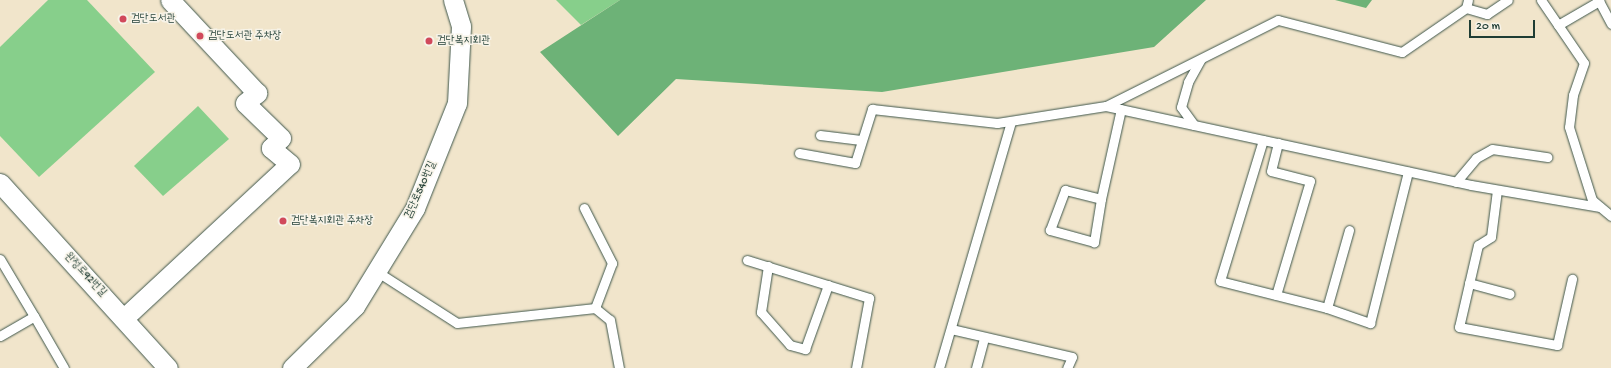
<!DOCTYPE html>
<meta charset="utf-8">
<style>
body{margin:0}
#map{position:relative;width:1611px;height:368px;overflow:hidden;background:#f1e5cb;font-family:"Gochi Hand","Poor Story",sans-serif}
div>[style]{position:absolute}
.green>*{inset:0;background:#87cf8b}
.forest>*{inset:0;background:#6db277}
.roads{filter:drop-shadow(0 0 1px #3e564b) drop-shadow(0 0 1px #3e564b)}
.lane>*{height:9px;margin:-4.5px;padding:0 4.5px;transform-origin:4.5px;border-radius:4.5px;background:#fff}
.street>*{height:19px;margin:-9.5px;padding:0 9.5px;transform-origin:9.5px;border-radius:9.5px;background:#fff}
.dots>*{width:11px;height:11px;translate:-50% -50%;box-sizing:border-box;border:2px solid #f7f3e8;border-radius:50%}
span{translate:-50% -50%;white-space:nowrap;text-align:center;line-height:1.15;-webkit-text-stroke:3px #f7f3e8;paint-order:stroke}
.poi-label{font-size:11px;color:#1f3d34}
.left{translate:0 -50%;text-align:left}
.street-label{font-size:11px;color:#1f3d34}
.scale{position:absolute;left:1469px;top:20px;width:66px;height:18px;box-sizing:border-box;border:2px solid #1f3d34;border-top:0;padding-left:5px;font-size:12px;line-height:14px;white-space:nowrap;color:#1f3d34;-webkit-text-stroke:3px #f7f3e8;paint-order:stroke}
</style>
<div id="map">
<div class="green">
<div style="clip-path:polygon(48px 0,87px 0,155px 72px,39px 177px,0 136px,0 47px)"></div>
<div style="clip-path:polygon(556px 0,620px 0,581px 25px)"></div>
<div style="clip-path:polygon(198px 106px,229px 139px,163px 196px,134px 166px)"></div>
</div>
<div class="forest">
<div style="clip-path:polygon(620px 0,1206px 0,1154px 47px,882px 92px,676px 79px,618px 136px,540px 52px)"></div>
<div style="clip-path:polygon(1335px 0,1372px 0,1366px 8px)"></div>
</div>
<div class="roads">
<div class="lane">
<div style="left:1541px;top:0;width:76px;rotate:55.7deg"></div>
<div style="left:1584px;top:63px;width:34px;rotate:109deg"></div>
<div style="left:1573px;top:95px;width:32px;rotate:97deg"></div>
<div style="left:1569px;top:127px;width:77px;rotate:72.5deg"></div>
<div style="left:1592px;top:200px;width:25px;rotate:40deg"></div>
<div style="left:1466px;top:8px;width:22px;rotate:16deg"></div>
<div style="left:1487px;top:14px;width:25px;rotate:-34deg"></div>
<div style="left:1558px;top:25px;width:48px;rotate:-30.3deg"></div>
<div style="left:1599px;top:1px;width:26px;rotate:62deg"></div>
<div style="left:1106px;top:106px;width:373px;rotate:12.2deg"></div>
<div style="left:1471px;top:185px;width:131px;rotate:9.7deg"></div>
<div style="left:1194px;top:125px;width:22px;rotate:-126deg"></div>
<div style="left:1181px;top:107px;width:26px;rotate:-74deg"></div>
<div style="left:1188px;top:82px;width:26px;rotate:-61deg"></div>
<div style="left:820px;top:135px;width:41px;rotate:7deg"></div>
<div style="left:1263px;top:140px;width:147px;rotate:107deg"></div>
<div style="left:1220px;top:281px;width:110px;rotate:14.2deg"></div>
<div style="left:1327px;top:308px;width:46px;rotate:19.2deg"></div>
<div style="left:1370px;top:323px;width:156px;rotate:-75.9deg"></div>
<div style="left:799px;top:153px;width:57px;rotate:10.1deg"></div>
<div style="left:855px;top:163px;width:57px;rotate:-72.5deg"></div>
<div style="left:872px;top:109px;width:126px;rotate:6.4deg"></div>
<div style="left:997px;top:123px;width:110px;rotate:-8.9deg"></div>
<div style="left:1106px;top:106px;width:192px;rotate:-26.6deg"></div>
<div style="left:1278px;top:20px;width:128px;rotate:14.5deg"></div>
<div style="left:1402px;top:52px;width:78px;rotate:-34.5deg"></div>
<div style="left:1466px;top:8px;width:8px;rotate:-76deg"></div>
<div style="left:1456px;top:182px;width:31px;rotate:-50deg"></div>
<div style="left:1476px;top:158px;width:18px;rotate:-29deg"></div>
<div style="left:1492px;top:149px;width:56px;rotate:8.3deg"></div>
<div style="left:1497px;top:190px;width:47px;rotate:97.3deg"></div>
<div style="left:1491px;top:237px;width:15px;rotate:148deg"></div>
<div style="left:1478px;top:245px;width:84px;rotate:103deg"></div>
<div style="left:1459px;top:327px;width:100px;rotate:10.4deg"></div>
<div style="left:1557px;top:345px;width:68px;rotate:-77.2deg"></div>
<div style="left:1101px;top:199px;width:44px;rotate:99.2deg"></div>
<div style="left:1094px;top:242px;width:46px;rotate:-164.7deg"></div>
<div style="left:1050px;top:230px;width:43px;rotate:-69.4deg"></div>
<div style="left:1065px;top:190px;width:37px;rotate:14deg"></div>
<div style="left:1101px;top:199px;width:92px;rotate:-77.5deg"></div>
<div style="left:584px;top:208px;width:62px;rotate:63deg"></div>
<div style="left:612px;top:263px;width:48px;rotate:110.7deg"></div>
<div style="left:0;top:259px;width:66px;rotate:59.2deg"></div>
<div style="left:747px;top:260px;width:128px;rotate:17.3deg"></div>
<div style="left:869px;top:298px;width:71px;rotate:100.5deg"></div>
<div style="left:768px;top:266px;width:47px;rotate:98.7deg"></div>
<div style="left:761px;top:312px;width:44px;rotate:48.7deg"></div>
<div style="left:790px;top:345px;width:16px;rotate:15deg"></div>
<div style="left:805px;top:349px;width:68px;rotate:-70.2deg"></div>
<div style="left:376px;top:271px;width:96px;rotate:32.7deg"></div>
<div style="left:457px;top:323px;width:139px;rotate:-6.2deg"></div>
<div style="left:595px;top:308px;width:19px;rotate:39deg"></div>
<div style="left:610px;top:320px;width:49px;rotate:79.4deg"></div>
<div style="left:1469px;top:283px;width:42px;rotate:15deg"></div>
<div style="left:1276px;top:295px;width:119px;rotate:-73.4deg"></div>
<div style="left:1310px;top:181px;width:40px;rotate:-165.6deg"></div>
<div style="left:1271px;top:171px;width:29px;rotate:-76deg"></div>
<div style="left:1327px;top:308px;width:81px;rotate:-74.2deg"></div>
<div style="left:951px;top:329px;width:124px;rotate:13deg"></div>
<div style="left:1072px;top:357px;width:12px;rotate:114deg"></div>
<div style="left:0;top:336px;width:39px;rotate:-30deg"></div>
<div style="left:34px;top:316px;width:60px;rotate:60deg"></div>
<div style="left:939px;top:368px;width:257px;rotate:-73.7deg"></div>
<div style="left:976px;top:368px;width:31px;rotate:-75deg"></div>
</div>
<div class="street">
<div style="left:0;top:183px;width:250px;rotate:47.8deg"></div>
<div style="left:124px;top:318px;width:226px;rotate:-42.9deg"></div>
<div style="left:290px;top:164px;width:25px;rotate:-140deg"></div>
<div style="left:271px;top:148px;width:14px;rotate:-45deg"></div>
<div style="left:281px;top:138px;width:50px;rotate:-135.8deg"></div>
<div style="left:245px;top:103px;width:16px;rotate:-40deg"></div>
<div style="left:257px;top:93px;width:127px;rotate:-133.1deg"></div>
<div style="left:292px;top:368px;width:88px;rotate:-44.5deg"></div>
<div style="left:355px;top:306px;width:115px;rotate:-58.5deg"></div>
<div style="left:415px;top:208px;width:113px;rotate:-68.2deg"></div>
<div style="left:457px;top:103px;width:77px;rotate:-87deg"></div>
<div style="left:461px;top:26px;width:27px;rotate:-107deg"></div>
</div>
</div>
<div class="dots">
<div style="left:123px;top:19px;background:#d1495b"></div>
<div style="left:200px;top:36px;background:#d1495b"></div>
<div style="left:429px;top:41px;background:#d1495b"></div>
<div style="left:283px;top:221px;background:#d1495b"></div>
</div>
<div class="poi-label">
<span class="left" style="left:131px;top:19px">검단도서관</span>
<span class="left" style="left:208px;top:36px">검단도서관 주차장</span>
<span class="left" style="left:437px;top:41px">검단복지회관</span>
<span class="left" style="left:291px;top:221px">검단복지회관 주차장</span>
</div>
<div class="street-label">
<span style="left:421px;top:190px;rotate:-66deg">검단로540번길</span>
<span style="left:85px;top:275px;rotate:47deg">완정로92번길</span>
</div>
<div class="scale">20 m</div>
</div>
